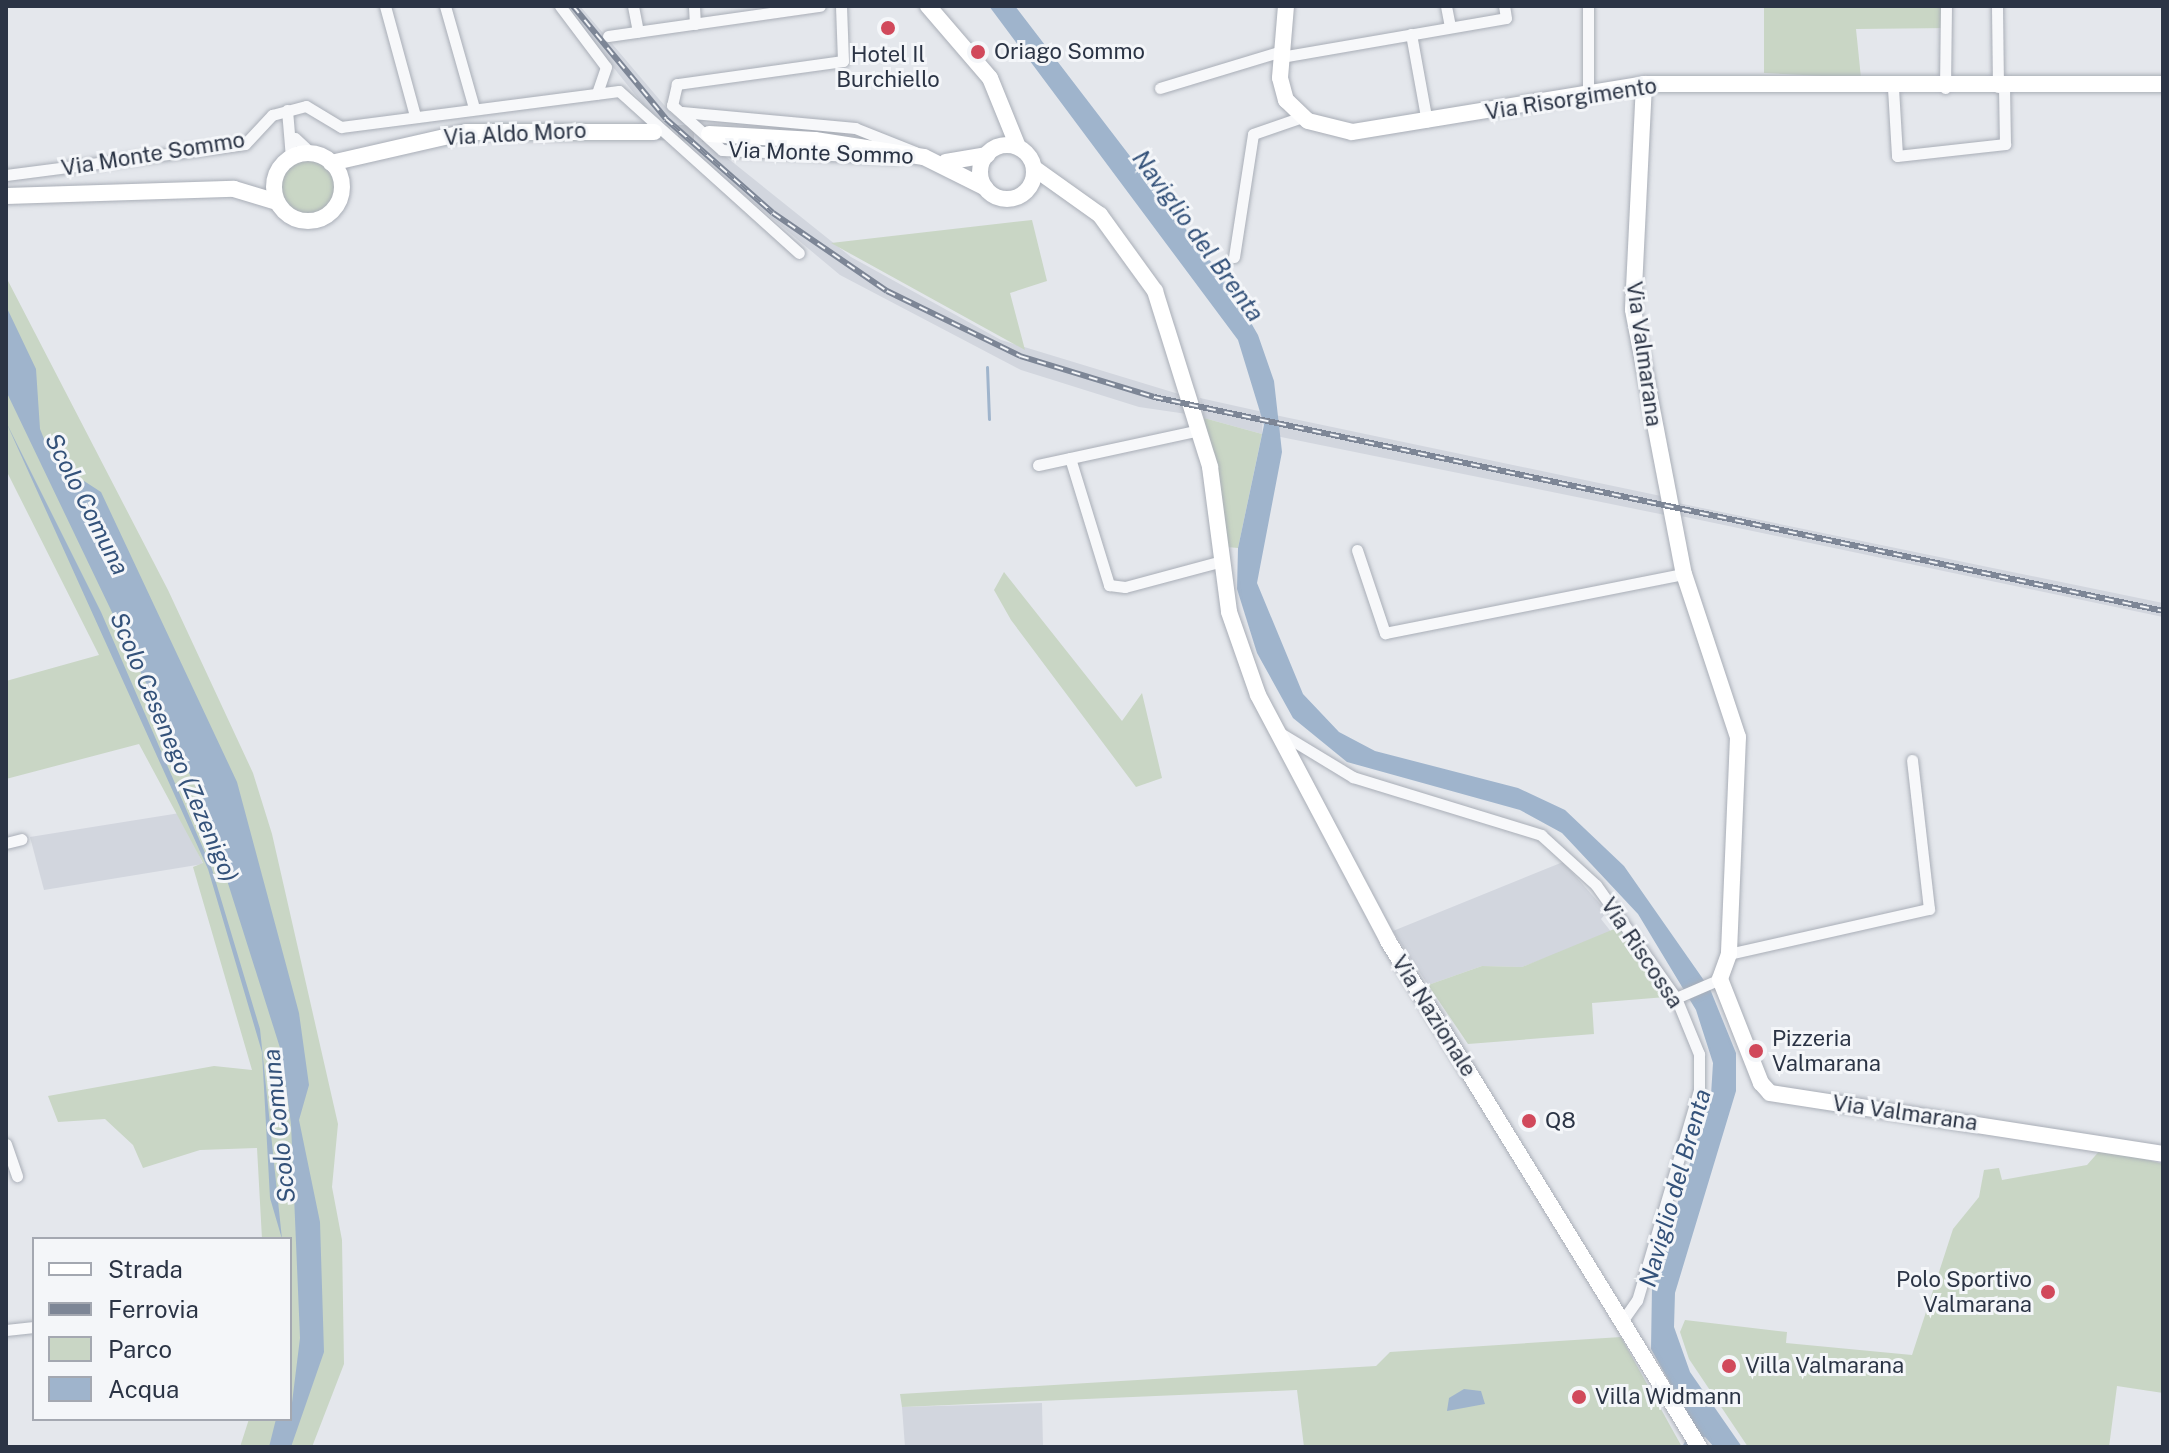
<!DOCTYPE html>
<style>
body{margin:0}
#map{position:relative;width:2169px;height:1453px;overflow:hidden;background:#e4e7ec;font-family:"Public Sans",sans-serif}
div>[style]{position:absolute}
.built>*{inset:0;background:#d2d6de}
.green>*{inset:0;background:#c9d6c5}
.round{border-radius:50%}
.water>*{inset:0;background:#9fb4cc}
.stream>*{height:3px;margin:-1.5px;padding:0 1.5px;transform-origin:1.5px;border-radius:1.5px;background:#9fb4cc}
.secondary-tunnel>*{height:16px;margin-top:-8px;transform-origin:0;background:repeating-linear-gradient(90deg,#bfc3cb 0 16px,transparent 0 24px)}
.roads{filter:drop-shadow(0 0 2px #a9aeb7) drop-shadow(0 0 2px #a9aeb7)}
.street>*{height:11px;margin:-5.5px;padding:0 5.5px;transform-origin:5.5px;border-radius:5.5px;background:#f7f8fa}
.secondary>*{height:16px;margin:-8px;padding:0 8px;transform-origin:8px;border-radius:8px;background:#fff}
.secondary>.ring{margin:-8px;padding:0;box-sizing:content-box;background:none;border:16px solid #fff;border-radius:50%}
.primary>*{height:16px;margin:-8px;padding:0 8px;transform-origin:8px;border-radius:8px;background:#fff}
.primary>.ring{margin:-8px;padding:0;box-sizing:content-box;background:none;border:16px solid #fff;border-radius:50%}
.rail>*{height:6px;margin-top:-3px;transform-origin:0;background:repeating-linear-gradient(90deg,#f4f6f9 0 9px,#7d8696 0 18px);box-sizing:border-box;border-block:2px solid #7d8696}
.dots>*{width:22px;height:22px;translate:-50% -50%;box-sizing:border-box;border:4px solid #f4f6f9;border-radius:50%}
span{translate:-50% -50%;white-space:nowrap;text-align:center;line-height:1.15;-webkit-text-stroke:6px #f4f6f9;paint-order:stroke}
.poi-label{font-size:22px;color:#2b3445}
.left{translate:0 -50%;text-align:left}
.right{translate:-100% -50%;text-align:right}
.street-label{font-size:22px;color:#2b3445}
.water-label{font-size:24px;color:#34527a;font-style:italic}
.frame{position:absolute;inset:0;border:8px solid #2b3445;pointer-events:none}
.legend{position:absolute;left:32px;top:1237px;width:260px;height:184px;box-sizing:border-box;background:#f4f6f9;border:2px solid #a4a8b1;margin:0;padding:10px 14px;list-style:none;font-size:24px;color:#2b3445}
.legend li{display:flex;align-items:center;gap:16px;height:40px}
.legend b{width:40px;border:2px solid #a4a8b1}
</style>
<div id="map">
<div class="built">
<div style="clip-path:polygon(564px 6px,580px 6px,670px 112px,851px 257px,1001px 340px,1182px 395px,1187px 414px,1139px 407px,1021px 370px,840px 275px,658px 123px)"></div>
<div style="clip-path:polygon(1200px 398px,1263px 412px,1262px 434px,1204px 418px)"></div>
<div style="clip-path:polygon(1275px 415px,1661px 496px,1665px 515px,1276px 436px)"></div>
<div style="clip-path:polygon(1673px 502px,2163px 603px,2163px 617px,1676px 515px)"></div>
<div style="clip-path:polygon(180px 813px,203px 864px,44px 890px,30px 837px)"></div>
<div style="clip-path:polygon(1563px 862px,1607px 912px,1601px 919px,1612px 933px,1522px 967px,1482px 966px,1428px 985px,1393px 931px)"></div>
<div style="clip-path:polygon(1042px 1403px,1043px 1447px,905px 1447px,902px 1407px)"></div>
</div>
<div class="green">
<div style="clip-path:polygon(1764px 6px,1950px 6px,1950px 28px,1856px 29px,1861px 78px,1764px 73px)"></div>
<div class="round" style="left:280px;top:159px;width:56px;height:56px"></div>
<div style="clip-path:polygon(1032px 220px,1047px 281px,1010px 293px,1025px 350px,831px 243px)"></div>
<div style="clip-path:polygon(6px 277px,168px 590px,253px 773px,272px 834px,338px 1124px,332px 1187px,342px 1240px,344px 1364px,312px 1447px,240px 1447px,249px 1419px,290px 1419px,290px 1239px,262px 1239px,257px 1148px,200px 1150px,143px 1168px,133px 1145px,105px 1119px,58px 1122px,48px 1096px,214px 1066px,252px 1070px,193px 867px,203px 863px,139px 744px,6px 779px,6px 681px,99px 655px,6px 470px)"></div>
<div style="clip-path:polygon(1204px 418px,1262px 434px,1238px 548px,1227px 547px)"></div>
<div style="clip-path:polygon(1004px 572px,1122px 721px,1142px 693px,1162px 778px,1136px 787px,1011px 620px,994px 590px)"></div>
<div style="clip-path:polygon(1619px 927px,1666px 997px,1592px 1003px,1594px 1034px,1468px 1044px,1428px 985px,1482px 966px,1522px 967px)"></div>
<div style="clip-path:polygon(2102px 1148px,2163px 1164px,2163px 1393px,2117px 1386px,2109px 1447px,1748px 1447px,1689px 1359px,1680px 1332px,1685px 1320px,1787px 1332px,1786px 1343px,1912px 1355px,1953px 1229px,1979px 1197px,1984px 1170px,1999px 1168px,2002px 1180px,2087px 1165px)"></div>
<div style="clip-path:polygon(1621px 1337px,1682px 1447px,1304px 1447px,1297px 1390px,902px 1407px,900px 1394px,1376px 1366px,1390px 1352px)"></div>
</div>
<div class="water">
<div style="clip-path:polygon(989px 6px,1015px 6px,1231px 288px,1258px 335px,1274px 381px,1282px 452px,1257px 583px,1303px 694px,1339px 732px,1375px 751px,1518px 788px,1565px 810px,1624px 866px,1710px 989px,1736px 1053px,1736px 1091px,1675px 1293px,1674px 1327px,1690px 1372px,1742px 1447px,1714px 1447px,1705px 1437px,1682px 1447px,1694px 1426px,1651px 1349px,1652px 1286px,1711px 1095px,1713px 1063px,1696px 1010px,1638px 914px,1562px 833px,1520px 810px,1347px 762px,1293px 718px,1257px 653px,1237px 589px,1238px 548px,1264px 425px,1238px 340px)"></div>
<div style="clip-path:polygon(6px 306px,36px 369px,40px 429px,53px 461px,101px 492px,237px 782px,299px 1013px,309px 1085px,299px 1120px,320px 1222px,324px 1352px,291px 1447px,269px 1447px,276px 1419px,290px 1419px,300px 1338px,291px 1124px,281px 1051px,201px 798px,6px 391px)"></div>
<div style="clip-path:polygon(6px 422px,101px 612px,212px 869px,260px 1029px,282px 1239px,270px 1198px,262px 1052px,208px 869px)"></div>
<div style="clip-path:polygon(1464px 1389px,1481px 1391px,1485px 1404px,1447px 1411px,1449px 1398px)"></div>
</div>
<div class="stream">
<div style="left:987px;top:367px;width:52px;rotate:87.8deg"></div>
</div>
<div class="secondary-tunnel">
<div style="left:654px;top:132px;width:55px;rotate:2.1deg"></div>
</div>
<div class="roads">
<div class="street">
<div style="left:385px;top:6px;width:114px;rotate:74.7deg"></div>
<div style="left:445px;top:6px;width:106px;rotate:74.1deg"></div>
<div style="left:560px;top:6px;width:76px;rotate:53deg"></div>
<div style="left:606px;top:67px;width:28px;rotate:109deg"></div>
<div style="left:633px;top:6px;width:26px;rotate:79deg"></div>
<div style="left:694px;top:6px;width:18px;rotate:87deg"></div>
<div style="left:841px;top:6px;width:55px;rotate:87.9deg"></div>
<div style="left:843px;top:61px;width:168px;rotate:172.1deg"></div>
<div style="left:677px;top:84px;width:22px;rotate:103deg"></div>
<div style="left:672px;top:105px;width:67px;rotate:42deg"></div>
<div style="left:722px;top:150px;width:175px;rotate:2.6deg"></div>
<div style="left:1446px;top:6px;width:21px;rotate:79deg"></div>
<div style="left:1997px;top:6px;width:81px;rotate:89.3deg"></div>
<div style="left:1411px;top:34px;width:89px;rotate:79.7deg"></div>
<div style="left:608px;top:36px;width:214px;rotate:-8.1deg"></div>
<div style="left:1281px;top:57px;width:228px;rotate:-9.8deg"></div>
<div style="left:1506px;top:18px;width:12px;rotate:-99deg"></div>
<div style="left:1160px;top:88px;width:127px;rotate:-16.9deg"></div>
<div style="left:1893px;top:88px;width:68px;rotate:86.6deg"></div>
<div style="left:1897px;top:156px;width:109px;rotate:-6.3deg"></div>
<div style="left:2005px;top:144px;width:57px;rotate:-91deg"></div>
<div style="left:1945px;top:88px;width:82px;rotate:-89.3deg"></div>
<div style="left:1588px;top:92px;width:84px;rotate:-90deg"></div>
<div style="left:287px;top:110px;width:48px;rotate:85.2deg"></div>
<div style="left:682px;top:112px;width:174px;rotate:5.3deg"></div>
<div style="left:855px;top:128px;width:65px;rotate:21.8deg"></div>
<div style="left:295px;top:138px;width:23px;rotate:43deg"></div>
<div style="left:6px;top:175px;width:241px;rotate:-7.4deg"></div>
<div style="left:245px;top:144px;width:40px;rotate:-47deg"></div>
<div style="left:272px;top:115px;width:35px;rotate:-15deg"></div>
<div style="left:306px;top:106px;width:41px;rotate:31deg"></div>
<div style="left:341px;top:127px;width:280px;rotate:-7.4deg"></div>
<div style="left:619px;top:91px;width:242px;rotate:42deg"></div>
<div style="left:1234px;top:257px;width:124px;rotate:-81.2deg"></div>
<div style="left:1253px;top:134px;width:52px;rotate:-19.1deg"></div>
<div style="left:1070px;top:458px;width:133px;rotate:72.9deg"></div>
<div style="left:1109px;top:585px;width:16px;rotate:7deg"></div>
<div style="left:1125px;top:587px;width:100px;rotate:-15deg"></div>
<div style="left:1038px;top:465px;width:166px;rotate:-12.2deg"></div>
<div style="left:1357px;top:550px;width:88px;rotate:71.4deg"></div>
<div style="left:1385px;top:633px;width:305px;rotate:-11.2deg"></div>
<div style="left:1277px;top:731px;width:89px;rotate:31.2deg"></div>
<div style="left:1353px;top:777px;width:197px;rotate:17.1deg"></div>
<div style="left:1541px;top:835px;width:74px;rotate:42.3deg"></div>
<div style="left:1596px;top:885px;width:138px;rotate:54.7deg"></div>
<div style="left:1676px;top:998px;width:61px;rotate:67.7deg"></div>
<div style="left:1699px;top:1054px;width:36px;rotate:90deg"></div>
<div style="left:1699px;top:1090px;width:219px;rotate:106.4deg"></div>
<div style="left:1637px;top:1300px;width:24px;rotate:125deg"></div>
<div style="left:6px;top:843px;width:16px;rotate:-14deg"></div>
<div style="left:1729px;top:954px;width:205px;rotate:-12.7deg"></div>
<div style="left:1929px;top:909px;width:150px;rotate:-96.5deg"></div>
<div style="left:1676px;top:998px;width:48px;rotate:-23.4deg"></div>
<div style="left:6px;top:1144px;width:34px;rotate:71deg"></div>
<div style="left:6px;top:1330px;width:28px;rotate:-6deg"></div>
</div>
<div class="secondary">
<div style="left:1286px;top:6px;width:72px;rotate:94.8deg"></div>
<div style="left:1280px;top:78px;width:23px;rotate:75deg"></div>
<div style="left:1286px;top:100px;width:30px;rotate:44deg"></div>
<div style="left:1308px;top:121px;width:45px;rotate:14deg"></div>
<div style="left:1352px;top:132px;width:296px;rotate:-9.3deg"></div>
<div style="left:1644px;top:84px;width:519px"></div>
<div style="left:1644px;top:84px;width:226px;rotate:92.8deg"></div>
<div style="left:1633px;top:310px;width:269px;rotate:79.1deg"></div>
<div style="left:1684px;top:574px;width:172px;rotate:71.7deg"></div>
<div style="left:1738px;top:737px;width:217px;rotate:92.4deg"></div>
<div style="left:1729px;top:954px;width:27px;rotate:110deg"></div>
<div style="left:1720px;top:979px;width:112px;rotate:68.5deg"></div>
<div style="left:1761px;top:1083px;width:13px;rotate:48deg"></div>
<div style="left:1770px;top:1093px;width:398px;rotate:8.8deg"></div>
<div style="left:709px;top:134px;width:106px;rotate:3.2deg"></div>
<div style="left:815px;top:140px;width:110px;rotate:8.9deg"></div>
<div style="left:924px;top:157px;width:69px;rotate:26.6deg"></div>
<div class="ring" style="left:274px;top:153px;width:52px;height:52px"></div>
<div style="left:946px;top:162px;width:42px;rotate:-9.7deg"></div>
<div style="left:331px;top:163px;width:139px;rotate:-12.9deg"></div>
<div style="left:466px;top:132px;width:188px"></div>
<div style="left:6px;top:196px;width:228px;rotate:-1.8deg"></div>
<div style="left:234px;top:189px;width:45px;rotate:16.8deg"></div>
</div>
<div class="primary">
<div style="left:928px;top:6px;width:95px;rotate:49.3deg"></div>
<div style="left:990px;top:78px;width:74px;rotate:67.9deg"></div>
<div class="ring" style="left:980px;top:145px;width:38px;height:38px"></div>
<div style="left:1034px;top:168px;width:81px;rotate:35.5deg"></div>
<div style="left:1100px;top:215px;width:94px;rotate:54.1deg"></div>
<div style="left:1155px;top:291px;width:184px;rotate:72.6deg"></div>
<div style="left:1210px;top:467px;width:146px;rotate:82.5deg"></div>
<div style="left:1229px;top:612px;width:88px;rotate:70.7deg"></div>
<div style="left:1258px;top:695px;width:278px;rotate:62.1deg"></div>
<div style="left:1388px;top:941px;width:594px;rotate:58.42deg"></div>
</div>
</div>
<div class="rail">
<div style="left:573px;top:6px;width:146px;rotate:50.5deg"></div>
<div style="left:666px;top:119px;width:142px;rotate:41.3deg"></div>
<div style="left:773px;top:213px;width:138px;rotate:34.4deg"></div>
<div style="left:887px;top:291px;width:148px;rotate:26deg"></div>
<div style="left:1020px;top:356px;width:140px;rotate:17deg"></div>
<div style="left:1154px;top:397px;width:1031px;rotate:11.97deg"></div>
</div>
<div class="dots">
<div style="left:888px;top:28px;background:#d1495b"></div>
<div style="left:978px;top:52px;background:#d1495b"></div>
<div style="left:1756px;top:1051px;background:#d1495b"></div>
<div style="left:1529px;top:1121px;background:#d1495b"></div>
<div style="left:2048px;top:1292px;background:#d1495b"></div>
<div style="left:1729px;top:1366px;background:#d1495b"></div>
<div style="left:1579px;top:1397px;background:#d1495b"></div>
</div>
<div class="poi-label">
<span class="left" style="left:994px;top:52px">Oriago Sommo</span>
<span style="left:888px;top:67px">Hotel Il<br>Burchiello</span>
<span class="left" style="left:1772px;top:1051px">Pizzeria<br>Valmarana</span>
<span class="left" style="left:1545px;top:1121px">Q8</span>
<span class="right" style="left:2032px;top:1292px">Polo Sportivo<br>Valmarana</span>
<span class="left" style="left:1745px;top:1366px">Villa Valmarana</span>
<span class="left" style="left:1595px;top:1397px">Villa Widmann</span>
</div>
<div class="street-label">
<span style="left:1571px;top:99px;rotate:-9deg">Via Risorgimento</span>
<span style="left:515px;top:134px;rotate:-3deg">Via Aldo Moro</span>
<span style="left:821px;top:153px;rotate:2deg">Via Monte Sommo</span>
<span style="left:153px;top:154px;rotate:-9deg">Via Monte Sommo</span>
<span style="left:1644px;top:354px;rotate:82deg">Via Valmarana</span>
<span style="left:1642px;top:953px;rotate:56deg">Via Riscossa</span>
<span style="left:1434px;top:1016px;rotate:58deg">Via Nazionale</span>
<span style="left:1905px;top:1113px;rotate:8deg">Via Valmarana</span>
</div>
<div class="water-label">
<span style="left:1198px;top:236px;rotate:54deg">Naviglio del Brenta</span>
<span style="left:87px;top:504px;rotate:63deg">Scolo Comuna</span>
<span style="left:174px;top:747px;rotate:67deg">Scolo Cesenego (Zezenigo)</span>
<span style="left:279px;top:1126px;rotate:-96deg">Scolo Comuna</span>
<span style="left:1675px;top:1188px;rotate:-74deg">Naviglio del Brenta</span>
</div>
<div class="frame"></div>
<ul class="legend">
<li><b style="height:10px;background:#fff"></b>Strada</li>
<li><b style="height:10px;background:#7d8696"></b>Ferrovia</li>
<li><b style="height:22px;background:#c9d6c5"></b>Parco</li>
<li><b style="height:22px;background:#9fb4cc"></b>Acqua</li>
</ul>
</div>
